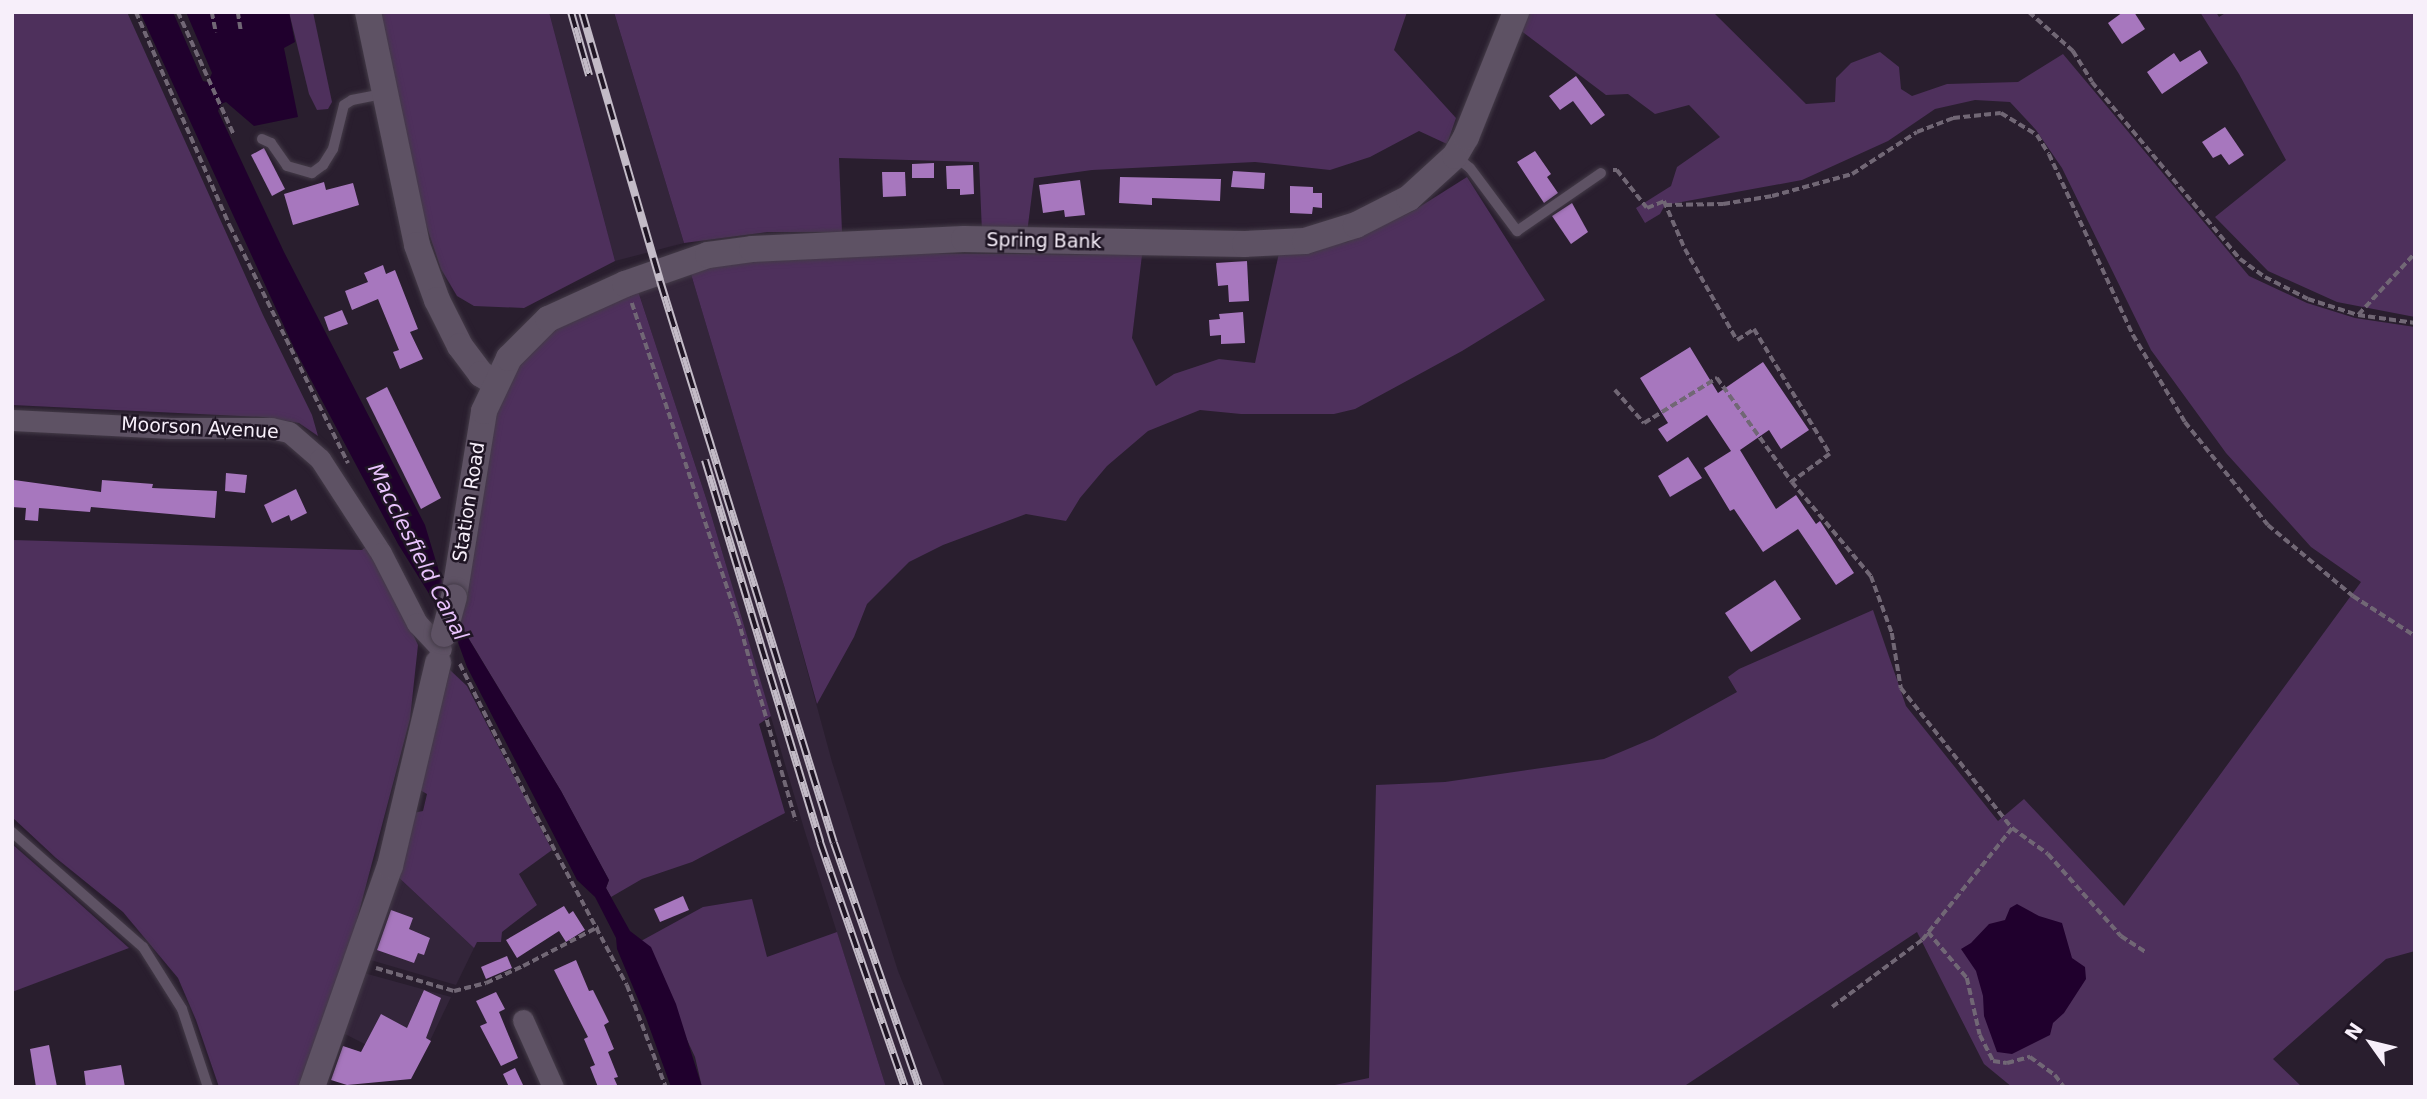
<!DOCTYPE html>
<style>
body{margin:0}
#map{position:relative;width:2427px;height:1099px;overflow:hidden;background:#291e2e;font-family:"DejaVu Sans",sans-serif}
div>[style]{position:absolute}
.built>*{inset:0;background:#33253a}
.green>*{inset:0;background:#4e305c}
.water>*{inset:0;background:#20002d}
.building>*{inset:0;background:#a777be}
.path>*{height:3.5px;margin-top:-1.75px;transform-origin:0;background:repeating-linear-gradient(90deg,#716775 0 7px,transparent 0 10.5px)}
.roads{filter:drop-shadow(0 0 2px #443b48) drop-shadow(0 0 2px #443b48)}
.service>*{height:10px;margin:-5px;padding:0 5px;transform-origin:5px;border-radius:5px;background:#5e5264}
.minor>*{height:21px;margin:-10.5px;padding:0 10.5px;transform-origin:10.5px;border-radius:10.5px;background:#5e5264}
.tertiary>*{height:26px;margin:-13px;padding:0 13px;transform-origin:13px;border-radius:13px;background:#5e5264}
.rail>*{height:8px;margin-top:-4px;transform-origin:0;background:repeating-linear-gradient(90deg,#1f1524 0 16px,#c3bbc7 0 32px);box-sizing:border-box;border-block:2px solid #c3bbc7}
.bridges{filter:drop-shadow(0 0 2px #443b48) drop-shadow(0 0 2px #443b48)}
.tertiary-bridge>*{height:26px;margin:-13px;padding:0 13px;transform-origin:13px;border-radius:13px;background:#5e5264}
span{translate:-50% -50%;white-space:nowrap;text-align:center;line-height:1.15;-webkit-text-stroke:5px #1f1524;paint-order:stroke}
.street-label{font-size:19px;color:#f7effa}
.water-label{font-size:21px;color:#e9c3fd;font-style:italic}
.frame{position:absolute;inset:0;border:14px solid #f7effa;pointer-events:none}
.north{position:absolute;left:2336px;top:1008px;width:70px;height:70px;-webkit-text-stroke:5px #1f1524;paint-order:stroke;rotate:304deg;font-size:19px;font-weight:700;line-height:28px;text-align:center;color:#f7effa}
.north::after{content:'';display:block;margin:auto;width:24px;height:32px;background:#f7effa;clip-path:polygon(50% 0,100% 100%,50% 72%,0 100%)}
</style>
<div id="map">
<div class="built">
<div style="clip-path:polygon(549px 12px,614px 12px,684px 243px,615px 261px)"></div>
<div style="clip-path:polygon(691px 274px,785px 589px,832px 762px,898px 971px,945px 1087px,886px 1087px,805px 832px,707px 501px,637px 288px)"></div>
<div style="clip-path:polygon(395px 874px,474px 948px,456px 985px,367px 959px)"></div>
<div style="clip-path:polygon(364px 973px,451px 997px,416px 1070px,339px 1031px)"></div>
</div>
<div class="green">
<div style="clip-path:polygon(12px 12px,127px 12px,263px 315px,312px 415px,318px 436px,299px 423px,263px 417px,12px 405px)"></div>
<div style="clip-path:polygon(289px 12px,313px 12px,332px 102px,328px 109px,317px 110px,309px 94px)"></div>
<div style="clip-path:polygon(377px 12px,549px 12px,615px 261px,524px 308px,474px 306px,457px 296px,441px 269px,419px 204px)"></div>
<div style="clip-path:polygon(614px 12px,1407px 12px,1394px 50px,1456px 118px,1447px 144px,1419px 131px,1370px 157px,1330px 170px,1255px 162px,1092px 170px,1034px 178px,1027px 233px,982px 232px,979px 162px,839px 158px,842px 232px,767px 232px,684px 243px)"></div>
<div style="clip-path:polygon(1525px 12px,1713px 12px,1806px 104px,1835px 102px,1836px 78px,1851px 63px,1880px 52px,1899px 67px,1901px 89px,1912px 96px,1947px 84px,2018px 82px,2063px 54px,2249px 276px,2307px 303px,2355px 318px,2415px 327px,2415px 951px,2386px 959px,2273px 1059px,2302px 1087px,2012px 1087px,1984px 1064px,1917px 932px,1683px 1087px,1325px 1087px,1369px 1078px,1376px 785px,1445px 782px,1604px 759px,1654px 738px,1737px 692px,1728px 677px,1739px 669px,1873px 610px,1906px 706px,1998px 821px,2024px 799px,2124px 906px,2361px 582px,2311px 547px,2226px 453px,2151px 350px,2062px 168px,2036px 130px,2010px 102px,1975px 100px,1935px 109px,1888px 141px,1802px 180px,1665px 205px,1660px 214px,1645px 223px,1636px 208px,1671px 186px,1677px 167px,1720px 137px,1689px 105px,1655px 114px,1628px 94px,1606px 95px,1520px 30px)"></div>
<div style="clip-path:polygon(2200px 12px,2216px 12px,2219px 17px,2227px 12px,2415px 12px,2415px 317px,2337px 302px,2268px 271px,2215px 217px,2286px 160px,2239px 74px)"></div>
<div style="clip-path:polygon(1467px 177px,1545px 300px,1462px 351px,1355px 409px,1334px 414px,1241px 414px,1200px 410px,1148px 431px,1107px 466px,1080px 498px,1066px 521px,1026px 514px,943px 545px,909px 562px,867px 604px,854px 637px,817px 704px,785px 589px,691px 274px,738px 258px,859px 253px,1142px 255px,1132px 338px,1156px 386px,1174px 374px,1219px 359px,1255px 363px,1279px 253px,1347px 242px,1413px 211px)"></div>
<div style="clip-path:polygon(637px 288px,707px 501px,771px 716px,759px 724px,785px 813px,692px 862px,642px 879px,611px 897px,606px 888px,609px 880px,561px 791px,460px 624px,492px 425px,518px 363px,543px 331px)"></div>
<div style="clip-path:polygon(12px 540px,362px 550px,367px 546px,400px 606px,418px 645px,410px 719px,349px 950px,298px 1087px,219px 1087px,196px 1020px,178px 978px,123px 912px,56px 858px,12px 817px)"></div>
<div style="clip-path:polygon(450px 670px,467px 686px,552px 850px,519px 874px,537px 905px,502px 932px,501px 942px,477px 942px,474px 948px,395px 874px,413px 813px,423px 811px,427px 794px,420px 790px)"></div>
<div style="clip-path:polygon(12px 844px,61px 887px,129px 948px,12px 992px)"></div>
<div style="clip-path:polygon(752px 899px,767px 957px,837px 932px,886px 1087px,702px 1087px,695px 1057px,641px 941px,703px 907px)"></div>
</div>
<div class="water">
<div style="clip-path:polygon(140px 12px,173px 12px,203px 81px,208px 82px,212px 73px,186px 12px,289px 12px,295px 42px,284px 48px,298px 117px,254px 126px,226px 102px,221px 104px,218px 111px,284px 252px,425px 525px,450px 608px,561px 791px,609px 880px,606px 888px,630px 931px,651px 947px,676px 1004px,702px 1087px,671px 1087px,646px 1018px,617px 949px,616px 938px,595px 897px,577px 880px,467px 667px,456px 637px,398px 544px,294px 348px)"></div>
<div style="clip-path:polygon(2017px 904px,2039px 916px,2062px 923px,2072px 958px,2085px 967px,2086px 979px,2064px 1013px,2053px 1023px,2050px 1035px,2012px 1054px,1997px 1052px,1984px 1016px,1983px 996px,1976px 971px,1961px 949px,1971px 943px,1989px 924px,2005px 920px,2010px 908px)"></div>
</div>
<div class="building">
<div style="clip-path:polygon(2123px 12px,2134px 12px,2145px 29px,2122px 44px,2108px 23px)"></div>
<div style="clip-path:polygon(2200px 50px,2208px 63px,2162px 94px,2147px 72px,2174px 53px,2180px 62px)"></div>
<div style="clip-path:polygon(1576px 76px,1605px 115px,1591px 125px,1573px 101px,1560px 110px,1549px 96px)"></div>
<div style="clip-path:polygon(2225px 127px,2244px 155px,2229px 165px,2221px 154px,2213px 158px,2202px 142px)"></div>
<div style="clip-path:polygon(264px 148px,285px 189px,272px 196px,251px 155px)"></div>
<div style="clip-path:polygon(1535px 151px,1551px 174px,1547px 177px,1558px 193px,1544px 203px,1517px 162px)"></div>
<div style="clip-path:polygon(934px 163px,934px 178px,912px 178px,912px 164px)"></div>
<div style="clip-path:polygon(973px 165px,974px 194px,960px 195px,960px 189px,947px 189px,946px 166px)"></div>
<div style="clip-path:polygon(1233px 171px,1265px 173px,1264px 189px,1231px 187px)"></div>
<div style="clip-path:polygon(882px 172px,905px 172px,906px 196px,883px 197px)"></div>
<div style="clip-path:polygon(1120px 177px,1221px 179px,1220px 201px,1152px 198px,1152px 205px,1119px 203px)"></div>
<div style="clip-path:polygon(1080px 180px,1085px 215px,1065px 217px,1064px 210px,1043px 213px,1039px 185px)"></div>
<div style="clip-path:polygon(324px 182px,326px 190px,353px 183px,359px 205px,293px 225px,284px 194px)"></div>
<div style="clip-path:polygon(1290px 186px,1313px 187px,1313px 193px,1322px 193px,1322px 208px,1313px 207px,1312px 214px,1290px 213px)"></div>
<div style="clip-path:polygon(1572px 203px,1588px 232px,1571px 244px,1552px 216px)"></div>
<div style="clip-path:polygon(1247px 261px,1249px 301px,1229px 302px,1228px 285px,1218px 286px,1216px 263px)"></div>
<div style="clip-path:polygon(383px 265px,386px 274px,395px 270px,418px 329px,410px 332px,423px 359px,400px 369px,393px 352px,399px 350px,378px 299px,352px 310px,345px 291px,368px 282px,364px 273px)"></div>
<div style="clip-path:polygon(342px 310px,348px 324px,329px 331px,324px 317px)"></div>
<div style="clip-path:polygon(1243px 312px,1245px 343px,1221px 344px,1221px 335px,1210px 336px,1209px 320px,1220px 319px,1219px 314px)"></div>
<div style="clip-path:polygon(1690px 347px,1718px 393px,1763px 362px,1809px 430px,1781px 449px,1769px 430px,1740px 450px,1776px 509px,1796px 495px,1816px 524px,1820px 521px,1854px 573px,1836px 585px,1798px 529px,1763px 552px,1734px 509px,1730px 511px,1704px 468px,1731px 451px,1707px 415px,1667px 442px,1658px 429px,1668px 423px,1640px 378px)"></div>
<div style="clip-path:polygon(387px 387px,441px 498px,421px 509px,366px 398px)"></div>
<div style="clip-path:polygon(1688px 457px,1702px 478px,1670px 497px,1658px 476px)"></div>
<div style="clip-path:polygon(226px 473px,247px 475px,245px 493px,225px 491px)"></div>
<div style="clip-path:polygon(14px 480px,101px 492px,102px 480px,153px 484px,152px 488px,217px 491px,215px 518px,91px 507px,90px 512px,39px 508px,38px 521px,25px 520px,26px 508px,12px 507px)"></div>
<div style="clip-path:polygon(296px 489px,307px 513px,291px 521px,289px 515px,272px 523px,264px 505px)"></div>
<div style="clip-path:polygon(1775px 580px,1801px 619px,1751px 652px,1725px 613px)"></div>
<div style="clip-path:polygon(683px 896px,689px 910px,660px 922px,654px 909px)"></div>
<div style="clip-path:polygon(564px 906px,569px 914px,573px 911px,585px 930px,566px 942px,559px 931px,517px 958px,506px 940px)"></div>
<div style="clip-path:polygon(391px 910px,413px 918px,409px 929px,430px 938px,424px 955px,418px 953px,414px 963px,377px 950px)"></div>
<div style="clip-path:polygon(507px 956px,512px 968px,486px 979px,481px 967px)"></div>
<div style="clip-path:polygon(576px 960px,589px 991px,593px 990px,609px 1022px,604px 1025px,614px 1049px,608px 1052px,618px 1077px,614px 1078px,618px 1087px,598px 1087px,590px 1067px,595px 1065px,584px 1039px,588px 1037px,554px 970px)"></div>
<div style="clip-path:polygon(424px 990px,441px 998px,426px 1038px,431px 1041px,411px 1079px,347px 1085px,331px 1080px,343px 1046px,361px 1052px,381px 1014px,407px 1028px)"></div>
<div style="clip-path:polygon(496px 992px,505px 1009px,499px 1012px,518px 1058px,501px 1066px,480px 1026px,487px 1023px,476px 1001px)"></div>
<div style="clip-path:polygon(49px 1045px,57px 1087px,36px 1087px,30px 1049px)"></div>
<div style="clip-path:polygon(121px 1065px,125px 1087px,86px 1087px,84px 1071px)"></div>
<div style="clip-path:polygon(515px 1068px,524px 1087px,509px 1087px,503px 1074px)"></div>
</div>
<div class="path">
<div style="left:136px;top:12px;width:234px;rotate:66.3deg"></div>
<div style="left:230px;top:226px;width:265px;rotate:63.5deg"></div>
<div style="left:178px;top:12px;width:135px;rotate:65.5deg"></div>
<div style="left:212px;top:12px;width:21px;rotate:79deg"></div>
<div style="left:238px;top:12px;width:18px;rotate:81deg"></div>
<div style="left:2029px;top:12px;width:59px;rotate:41.6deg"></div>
<div style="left:2073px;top:51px;width:36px;rotate:58deg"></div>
<div style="left:2092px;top:82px;width:231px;rotate:50.1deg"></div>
<div style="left:2240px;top:259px;width:31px;rotate:36deg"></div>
<div style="left:2265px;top:277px;width:48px;rotate:27.1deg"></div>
<div style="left:2308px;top:299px;width:52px;rotate:17.7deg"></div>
<div style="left:2358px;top:315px;width:58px;rotate:8deg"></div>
<div style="left:1613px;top:170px;width:4px"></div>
<div style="left:1617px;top:170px;width:48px;rotate:51.7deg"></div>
<div style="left:1647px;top:208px;width:18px;rotate:-22deg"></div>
<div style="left:1664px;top:201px;width:52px;rotate:66.4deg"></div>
<div style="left:1685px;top:249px;width:105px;rotate:60.3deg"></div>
<div style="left:1737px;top:340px;width:20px;rotate:-33deg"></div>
<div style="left:1754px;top:329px;width:146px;rotate:58.7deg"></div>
<div style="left:1830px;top:454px;width:47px;rotate:143.6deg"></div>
<div style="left:1665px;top:205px;width:58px;rotate:-1deg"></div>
<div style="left:1723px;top:204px;width:50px;rotate:-9.3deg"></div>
<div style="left:1772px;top:196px;width:83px;rotate:-15.4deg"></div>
<div style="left:1852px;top:174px;width:77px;rotate:-32.9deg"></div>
<div style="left:1917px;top:132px;width:39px;rotate:-21deg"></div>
<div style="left:1953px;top:118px;width:48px;rotate:-5.9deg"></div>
<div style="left:2001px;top:113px;width:42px;rotate:31.4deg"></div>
<div style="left:2037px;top:135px;width:22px;rotate:58deg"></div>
<div style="left:2049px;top:154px;width:200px;rotate:65.1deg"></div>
<div style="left:2133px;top:335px;width:101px;rotate:59.1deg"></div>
<div style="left:2185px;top:422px;width:132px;rotate:51.1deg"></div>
<div style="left:2268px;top:525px;width:111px;rotate:39.9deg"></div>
<div style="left:2353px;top:596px;width:74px;rotate:32.8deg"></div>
<div style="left:632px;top:303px;width:333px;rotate:71.5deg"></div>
<div style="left:738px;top:619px;width:210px;rotate:74deg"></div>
<div style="left:2358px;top:315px;width:84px;rotate:-47.4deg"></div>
<div style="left:1615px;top:390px;width:44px;rotate:48.7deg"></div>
<div style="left:1644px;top:423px;width:86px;rotate:-31.7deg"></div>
<div style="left:1717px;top:378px;width:128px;rotate:54.2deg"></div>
<div style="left:1792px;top:482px;width:123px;rotate:50deg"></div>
<div style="left:1871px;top:576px;width:61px;rotate:69.8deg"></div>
<div style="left:1892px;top:633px;width:56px;rotate:80.7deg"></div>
<div style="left:1901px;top:688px;width:179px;rotate:51.6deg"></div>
<div style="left:2012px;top:828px;width:44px;rotate:35.8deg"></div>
<div style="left:2048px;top:854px;width:110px;rotate:48.3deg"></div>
<div style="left:2121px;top:936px;width:31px;rotate:33deg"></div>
<div style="left:460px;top:664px;width:150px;rotate:63.4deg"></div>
<div style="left:527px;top:798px;width:212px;rotate:61.9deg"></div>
<div style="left:627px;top:985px;width:109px;rotate:69.1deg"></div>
<div style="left:1928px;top:932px;width:60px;rotate:49.7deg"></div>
<div style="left:1967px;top:978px;width:58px;rotate:77.2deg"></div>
<div style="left:1980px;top:1035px;width:29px;rotate:63deg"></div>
<div style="left:1993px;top:1061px;width:14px;rotate:8deg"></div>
<div style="left:2007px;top:1063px;width:24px;rotate:-15deg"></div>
<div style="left:2030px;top:1057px;width:31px;rotate:36deg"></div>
<div style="left:2055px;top:1075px;width:15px;rotate:53deg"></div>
<div style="left:376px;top:968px;width:81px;rotate:16.4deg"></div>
<div style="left:454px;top:991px;width:33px;rotate:-14deg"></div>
<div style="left:486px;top:983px;width:41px;rotate:-24.7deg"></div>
<div style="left:523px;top:966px;width:85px;rotate:-27.5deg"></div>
<div style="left:1832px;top:1007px;width:112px;rotate:-36.7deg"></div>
<div style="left:1922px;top:940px;width:144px;rotate:-51.2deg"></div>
</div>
<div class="roads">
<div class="service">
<div style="left:262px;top:139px;width:10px;rotate:24deg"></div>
<div style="left:271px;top:143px;width:28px;rotate:55deg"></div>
<div style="left:287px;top:166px;width:26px;rotate:16deg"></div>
<div style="left:312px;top:173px;width:14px;rotate:-36deg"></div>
<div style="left:323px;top:165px;width:19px;rotate:-58deg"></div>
<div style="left:333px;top:149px;width:45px;rotate:-76deg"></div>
<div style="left:344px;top:105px;width:9px;rotate:-32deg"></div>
<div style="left:352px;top:100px;width:33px;rotate:-11deg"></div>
<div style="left:1455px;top:156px;width:19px;rotate:39deg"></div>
<div style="left:1470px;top:168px;width:79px;rotate:53.3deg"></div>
<div style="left:1517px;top:231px;width:102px;rotate:-34.6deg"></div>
<div style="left:12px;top:832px;width:174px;rotate:41.3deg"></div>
<div style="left:143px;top:947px;width:73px;rotate:57.8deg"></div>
<div style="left:182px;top:1009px;width:82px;rotate:71.6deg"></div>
</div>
<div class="minor">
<div style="left:12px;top:420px;width:159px;rotate:2.9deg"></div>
<div style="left:171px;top:428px;width:100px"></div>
<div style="left:271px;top:428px;width:18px;rotate:13deg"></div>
<div style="left:289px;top:432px;width:41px;rotate:41.1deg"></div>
<div style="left:320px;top:459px;width:112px;rotate:57deg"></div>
<div style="left:381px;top:553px;width:79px;rotate:62.8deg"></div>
<div style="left:417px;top:623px;width:35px;rotate:47deg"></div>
<div style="left:523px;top:1020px;width:73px;rotate:65.9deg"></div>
</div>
<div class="tertiary">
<div style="left:368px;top:12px;width:238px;rotate:78.1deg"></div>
<div style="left:417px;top:245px;width:59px;rotate:70deg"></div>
<div style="left:437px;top:300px;width:51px;rotate:63.4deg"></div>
<div style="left:460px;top:346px;width:35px;rotate:53deg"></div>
<div style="left:481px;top:374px;width:17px;rotate:31deg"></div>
<div style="left:454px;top:597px;width:188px;rotate:-80.8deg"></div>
<div style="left:484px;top:411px;width:59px;rotate:-64.7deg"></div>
<div style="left:509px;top:358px;width:55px;rotate:-45deg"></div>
<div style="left:548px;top:319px;width:85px;rotate:-24.4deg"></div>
<div style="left:625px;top:284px;width:88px;rotate:-19.3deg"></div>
<div style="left:708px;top:255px;width:44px;rotate:-7.8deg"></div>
<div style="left:752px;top:249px;width:212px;rotate:-2.7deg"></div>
<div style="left:964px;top:239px;width:281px;rotate:1deg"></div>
<div style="left:1245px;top:244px;width:60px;rotate:-2.9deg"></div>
<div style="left:1305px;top:241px;width:53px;rotate:-17.4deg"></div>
<div style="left:1356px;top:225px;width:59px;rotate:-27deg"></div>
<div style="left:1409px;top:198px;width:62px;rotate:-42.4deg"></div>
<div style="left:1455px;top:156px;width:22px;rotate:-60deg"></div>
<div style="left:1466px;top:137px;width:135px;rotate:-68.2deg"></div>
<div style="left:312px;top:1087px;width:234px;rotate:-70.6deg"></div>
<div style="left:390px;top:866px;width:209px;rotate:-76.7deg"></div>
</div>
</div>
<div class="rail">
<div style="left:571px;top:12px;width:66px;rotate:74.1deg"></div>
<div style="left:582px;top:12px;width:280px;rotate:73.8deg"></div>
<div style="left:660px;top:281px;width:588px;rotate:72.8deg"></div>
<div style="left:834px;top:843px;width:258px;rotate:70.8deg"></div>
<div style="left:705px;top:460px;width:399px;rotate:73.2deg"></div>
<div style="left:820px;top:842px;width:259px;rotate:70.9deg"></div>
</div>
<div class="bridges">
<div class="tertiary-bridge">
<div style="left:444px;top:634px;width:38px;rotate:-75deg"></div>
</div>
</div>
<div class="street-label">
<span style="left:1044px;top:241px;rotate:1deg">Spring Bank</span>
<span style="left:200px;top:428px;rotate:3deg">Moorson Avenue</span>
<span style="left:469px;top:502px;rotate:-81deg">Station Road</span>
</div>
<div class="water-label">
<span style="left:418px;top:552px;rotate:63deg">Macclesfield Canal</span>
</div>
<div class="frame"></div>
<div class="north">N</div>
</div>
